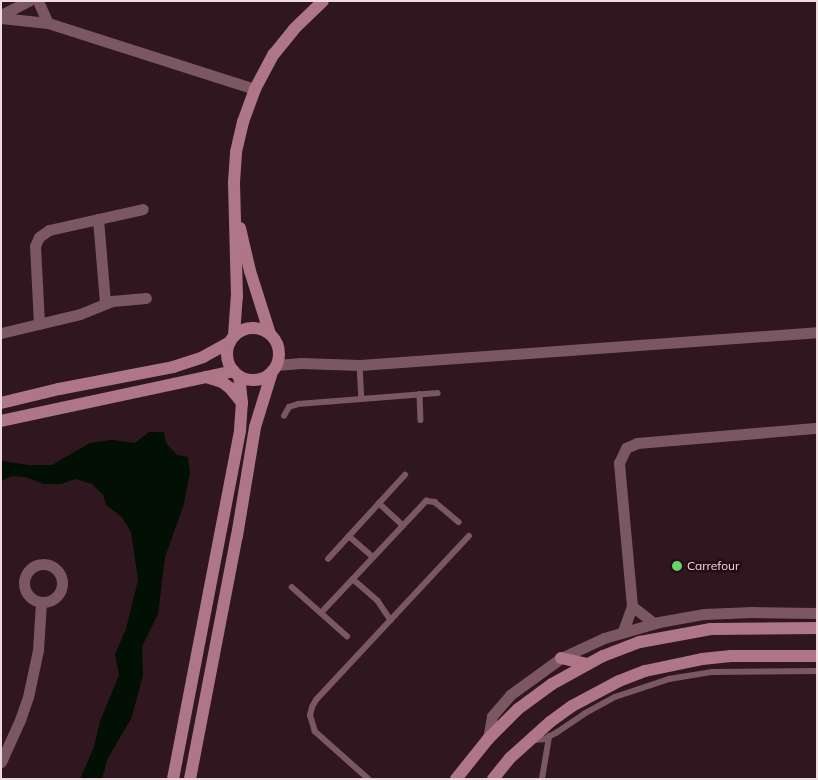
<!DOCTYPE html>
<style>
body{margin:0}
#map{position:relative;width:818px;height:780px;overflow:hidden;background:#30161e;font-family:Mulish,sans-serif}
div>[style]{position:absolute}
.water>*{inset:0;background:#011002}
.lane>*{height:5.5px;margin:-2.75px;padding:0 2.75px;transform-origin:2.75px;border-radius:2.75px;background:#7b5761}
.street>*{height:11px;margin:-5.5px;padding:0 5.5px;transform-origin:5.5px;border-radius:5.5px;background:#7b5761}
.street>.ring{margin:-5.5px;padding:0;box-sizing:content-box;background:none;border:11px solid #7b5761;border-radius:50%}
.secondary>*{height:12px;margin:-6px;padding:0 6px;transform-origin:6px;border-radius:6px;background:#af7687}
.secondary>.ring{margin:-6px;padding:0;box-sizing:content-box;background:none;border:12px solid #af7687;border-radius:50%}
.dots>*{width:14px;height:14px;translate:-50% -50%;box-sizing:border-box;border:2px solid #250c15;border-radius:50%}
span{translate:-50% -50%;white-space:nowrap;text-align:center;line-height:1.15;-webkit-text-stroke:5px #250c15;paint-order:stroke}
.poi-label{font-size:12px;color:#eedbdf}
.left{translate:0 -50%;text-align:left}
.frame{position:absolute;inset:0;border:2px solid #eedbdf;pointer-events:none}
</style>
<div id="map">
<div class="water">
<div style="clip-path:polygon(149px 432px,164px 432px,166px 443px,177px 455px,188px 457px,190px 473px,183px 507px,165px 557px,158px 614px,142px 647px,143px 676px,131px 719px,108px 758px,102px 779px,80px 779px,94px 747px,100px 721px,119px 675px,115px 654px,126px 629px,138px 580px,131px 532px,122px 517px,106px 505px,103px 495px,92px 484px,75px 479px,61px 484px,44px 484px,25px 477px,12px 476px,1px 481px,1px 461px,29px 465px,52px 465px,90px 443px,112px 440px,135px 443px)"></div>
</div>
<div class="lane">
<div style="left:360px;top:365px;width:34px;rotate:87deg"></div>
<div style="left:420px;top:394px;width:26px;rotate:88deg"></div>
<div style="left:284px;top:416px;width:10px;rotate:-61deg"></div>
<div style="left:289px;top:407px;width:9px;rotate:-18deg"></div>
<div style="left:298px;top:404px;width:140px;rotate:-4.5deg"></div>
<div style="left:379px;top:503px;width:33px;rotate:43deg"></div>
<div style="left:349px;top:536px;width:32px;rotate:41deg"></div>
<div style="left:328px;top:559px;width:114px;rotate:-47.5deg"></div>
<div style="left:353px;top:579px;width:33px;rotate:41deg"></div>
<div style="left:378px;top:601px;width:23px;rotate:56deg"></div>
<div style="left:292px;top:587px;width:74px;rotate:41.7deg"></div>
<div style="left:321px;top:613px;width:154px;rotate:-46.8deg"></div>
<div style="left:426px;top:501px;width:9px;rotate:6deg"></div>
<div style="left:435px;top:502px;width:31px;rotate:40deg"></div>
<div style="left:534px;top:740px;width:11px;rotate:-5deg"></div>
<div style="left:545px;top:739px;width:13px;rotate:-29deg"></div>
<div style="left:556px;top:733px;width:34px;rotate:-34deg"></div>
<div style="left:584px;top:714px;width:35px;rotate:-29deg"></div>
<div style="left:615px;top:697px;width:57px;rotate:-18.4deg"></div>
<div style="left:669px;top:679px;width:44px;rotate:-9.2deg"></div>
<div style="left:712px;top:672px;width:105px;rotate:-0.5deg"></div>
<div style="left:368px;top:779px;width:71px;rotate:-138.4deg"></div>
<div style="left:315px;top:732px;width:17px;rotate:-107deg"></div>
<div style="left:310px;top:716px;width:9px;rotate:-77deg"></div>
<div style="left:312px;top:707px;width:8px;rotate:-60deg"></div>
<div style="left:316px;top:700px;width:224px;rotate:-47deg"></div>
<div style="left:542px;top:779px;width:43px;rotate:-80.5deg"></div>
</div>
<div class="street">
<div style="left:38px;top:1px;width:24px;rotate:66deg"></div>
<div style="left:1px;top:15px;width:31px;rotate:-27deg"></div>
<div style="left:1px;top:18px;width:47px;rotate:6.1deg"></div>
<div style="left:48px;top:23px;width:217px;rotate:17.7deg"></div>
<div style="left:98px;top:219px;width:84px;rotate:85.2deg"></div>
<div style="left:39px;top:324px;width:78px;rotate:-92.9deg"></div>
<div style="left:35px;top:246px;width:10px;rotate:-66deg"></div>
<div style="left:39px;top:237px;width:12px;rotate:-35deg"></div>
<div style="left:49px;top:230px;width:96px;rotate:-12.6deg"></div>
<div style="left:1px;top:333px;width:81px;rotate:-13.5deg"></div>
<div style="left:80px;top:314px;width:35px;rotate:-22deg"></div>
<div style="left:112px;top:301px;width:34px;rotate:-5deg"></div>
<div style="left:277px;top:365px;width:24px;rotate:-5deg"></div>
<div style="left:301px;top:363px;width:59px;rotate:1.9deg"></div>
<div style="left:360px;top:365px;width:458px;rotate:-4.1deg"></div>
<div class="ring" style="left:24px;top:564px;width:27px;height:27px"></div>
<div style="left:632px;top:606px;width:28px;rotate:38deg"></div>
<div style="left:623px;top:631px;width:27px;rotate:-70deg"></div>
<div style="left:632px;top:606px;width:144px;rotate:-95.2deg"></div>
<div style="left:619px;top:463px;width:17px;rotate:-65deg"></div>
<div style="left:626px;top:448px;width:12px;rotate:-24deg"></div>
<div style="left:637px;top:443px;width:181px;rotate:-4.8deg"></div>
<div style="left:488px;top:739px;width:23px;rotate:-80deg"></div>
<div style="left:492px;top:716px;width:28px;rotate:-49deg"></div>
<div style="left:510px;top:695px;width:63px;rotate:-36deg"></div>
<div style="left:561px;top:658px;width:47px;rotate:-24.9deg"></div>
<div style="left:604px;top:638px;width:57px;rotate:-16.2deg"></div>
<div style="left:659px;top:622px;width:46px;rotate:-10.1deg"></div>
<div style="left:704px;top:614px;width:48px;rotate:-2.4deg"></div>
<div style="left:752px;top:612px;width:65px;rotate:0.9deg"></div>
<div style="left:1px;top:762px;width:46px;rotate:-65.7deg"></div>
<div style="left:20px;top:720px;width:24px;rotate:-71deg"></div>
<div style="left:28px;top:697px;width:48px;rotate:-78deg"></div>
<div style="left:38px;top:650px;width:48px;rotate:-86.4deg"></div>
</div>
<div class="secondary">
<div style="left:240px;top:228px;width:44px;rotate:76.9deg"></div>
<div style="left:250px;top:271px;width:66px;rotate:72.4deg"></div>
<div class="ring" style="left:227px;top:328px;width:40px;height:40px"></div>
<div style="left:234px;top:336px;width:39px;rotate:-86deg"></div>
<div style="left:237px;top:297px;width:115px;rotate:-91.5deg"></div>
<div style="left:234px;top:182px;width:30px;rotate:-86deg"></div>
<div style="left:236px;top:152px;width:31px;rotate:-77deg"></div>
<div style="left:243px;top:122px;width:35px;rotate:-70deg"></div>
<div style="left:255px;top:89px;width:40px;rotate:-62deg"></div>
<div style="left:274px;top:54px;width:32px;rotate:-51deg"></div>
<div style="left:294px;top:29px;width:40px;rotate:-44deg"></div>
<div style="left:206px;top:377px;width:17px;rotate:17deg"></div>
<div style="left:222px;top:382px;width:10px;rotate:37deg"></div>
<div style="left:230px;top:388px;width:19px;rotate:51deg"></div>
<div style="left:1px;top:403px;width:60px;rotate:-13.6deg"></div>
<div style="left:59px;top:389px;width:116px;rotate:-10.9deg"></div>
<div style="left:173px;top:367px;width:32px;rotate:-18deg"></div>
<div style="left:203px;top:357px;width:31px;rotate:-29deg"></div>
<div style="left:1px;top:421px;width:238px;rotate:-12.1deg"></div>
<div style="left:561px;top:658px;width:26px;rotate:13deg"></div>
<div style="left:173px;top:779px;width:355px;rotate:-79.1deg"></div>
<div style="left:240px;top:430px;width:27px;rotate:-86deg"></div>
<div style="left:242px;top:403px;width:27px;rotate:-96deg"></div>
<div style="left:190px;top:779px;width:248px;rotate:-79.1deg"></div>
<div style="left:237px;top:536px;width:110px;rotate:-80.6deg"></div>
<div style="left:255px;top:427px;width:58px;rotate:-72.8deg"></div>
<div style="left:456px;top:779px;width:51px;rotate:-51.3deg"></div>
<div style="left:488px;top:739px;width:42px;rotate:-45deg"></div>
<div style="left:518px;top:709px;width:42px;rotate:-36.3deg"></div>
<div style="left:552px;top:684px;width:58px;rotate:-28.8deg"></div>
<div style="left:603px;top:656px;width:40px;rotate:-21deg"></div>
<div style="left:640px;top:642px;width:72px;rotate:-10.4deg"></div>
<div style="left:711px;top:629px;width:106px;rotate:-0.5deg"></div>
<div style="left:493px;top:779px;width:27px;rotate:-51deg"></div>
<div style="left:510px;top:758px;width:54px;rotate:-42deg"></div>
<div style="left:550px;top:722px;width:27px;rotate:-36deg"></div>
<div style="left:572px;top:706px;width:53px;rotate:-28deg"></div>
<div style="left:619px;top:681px;width:28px;rotate:-21deg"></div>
<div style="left:645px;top:671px;width:58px;rotate:-11.9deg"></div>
<div style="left:702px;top:659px;width:29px;rotate:-6deg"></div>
<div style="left:731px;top:656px;width:86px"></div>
</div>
<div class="dots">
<div style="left:677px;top:566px;background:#63d468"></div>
</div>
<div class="poi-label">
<span class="left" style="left:687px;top:566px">Carrefour</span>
</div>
<div class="frame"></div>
</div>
